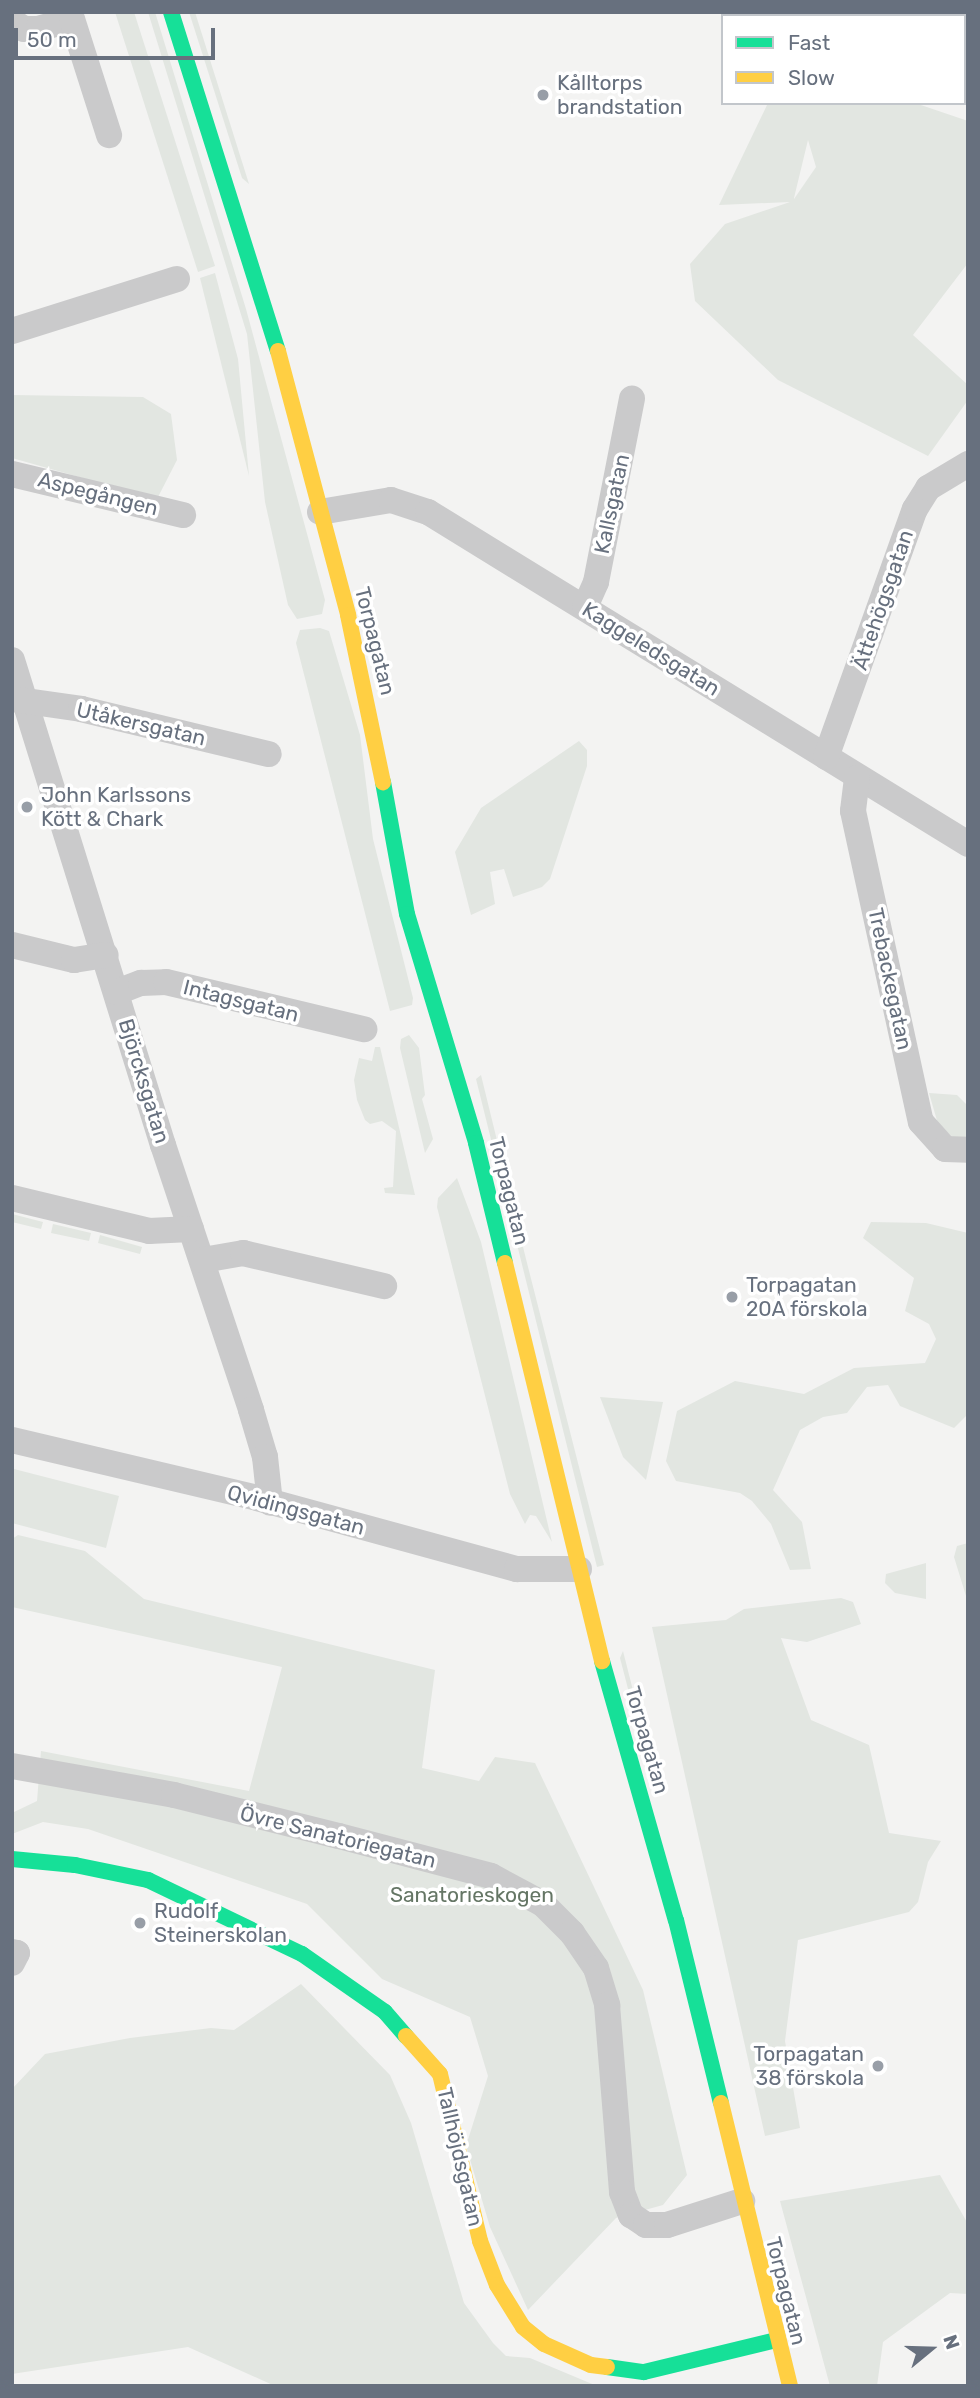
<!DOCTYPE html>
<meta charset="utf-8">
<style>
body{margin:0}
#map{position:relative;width:980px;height:2398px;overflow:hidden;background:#f3f3f2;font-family:Rubik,sans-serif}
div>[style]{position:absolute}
.green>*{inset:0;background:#e2e6e1}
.street>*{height:26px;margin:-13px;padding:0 13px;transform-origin:13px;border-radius:13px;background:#cacacb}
.fast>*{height:16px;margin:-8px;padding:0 8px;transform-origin:8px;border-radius:8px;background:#16e098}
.slow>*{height:16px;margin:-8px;padding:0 8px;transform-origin:8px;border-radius:8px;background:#ffcf43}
.dots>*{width:19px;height:19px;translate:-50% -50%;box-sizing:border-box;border:4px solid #fff;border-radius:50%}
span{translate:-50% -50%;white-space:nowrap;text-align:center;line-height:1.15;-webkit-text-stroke:7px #fff;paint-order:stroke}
.poi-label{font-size:21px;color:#67707e}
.left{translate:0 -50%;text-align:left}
.right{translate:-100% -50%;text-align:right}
.street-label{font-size:21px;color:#67707e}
.park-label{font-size:21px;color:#657665}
.frame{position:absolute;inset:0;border:14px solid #67707e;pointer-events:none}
.legend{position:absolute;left:721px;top:14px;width:245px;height:91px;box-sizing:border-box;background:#fff;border:2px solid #c2c6cb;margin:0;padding:9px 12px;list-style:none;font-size:21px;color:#67707e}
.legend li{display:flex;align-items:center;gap:14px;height:35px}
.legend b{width:35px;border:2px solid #c2c6cb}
.north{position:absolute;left:896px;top:2314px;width:70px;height:70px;-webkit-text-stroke:5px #fff;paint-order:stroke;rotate:71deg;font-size:19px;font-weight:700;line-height:28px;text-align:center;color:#67707e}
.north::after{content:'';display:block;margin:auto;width:24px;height:32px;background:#67707e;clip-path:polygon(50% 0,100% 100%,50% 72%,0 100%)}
.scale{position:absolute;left:14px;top:28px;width:201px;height:32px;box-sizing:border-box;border:4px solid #67707e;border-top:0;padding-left:9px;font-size:21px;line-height:24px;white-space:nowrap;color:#67707e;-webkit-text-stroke:5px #fff;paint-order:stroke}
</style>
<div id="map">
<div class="green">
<div style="clip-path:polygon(115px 12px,134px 12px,215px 266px,198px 272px)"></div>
<div style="clip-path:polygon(148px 12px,155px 12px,246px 309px,325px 600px,322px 614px,297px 619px,288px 605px,265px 502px,247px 334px)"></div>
<div style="clip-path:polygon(189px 12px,195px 12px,249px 184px,242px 178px)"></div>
<div style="clip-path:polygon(evenodd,768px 103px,915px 103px,968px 121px,968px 263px,913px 335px,968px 385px,968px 400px,928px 456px,778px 380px,695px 301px,690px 264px,725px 224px,790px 202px,719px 205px,768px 103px,808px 140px,816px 167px,794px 199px,794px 198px,808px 140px)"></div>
<div style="clip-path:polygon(215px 273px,238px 359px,249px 476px,200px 278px)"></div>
<div style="clip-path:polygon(12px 395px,143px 397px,171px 414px,177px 460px,157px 499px,12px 458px)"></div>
<div style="clip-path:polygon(320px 628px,329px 631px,360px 735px,373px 839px,413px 998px,412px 1005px,390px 1011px,296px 643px,300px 630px)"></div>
<div style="clip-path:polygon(579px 741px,587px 750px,587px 766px,550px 879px,542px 887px,513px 897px,504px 869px,490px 872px,495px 904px,471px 915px,455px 852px,481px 808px)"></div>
<div style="clip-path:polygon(409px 1035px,419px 1048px,425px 1095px,422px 1099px,433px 1139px,425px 1153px,400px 1048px,401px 1039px)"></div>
<div style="clip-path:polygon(375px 1047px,380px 1047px,415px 1195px,385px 1193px,384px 1188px,393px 1187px,396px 1131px,382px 1121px,370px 1124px,365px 1120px,357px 1100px,354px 1080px,359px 1058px,372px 1061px)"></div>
<div style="clip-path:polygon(481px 1075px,526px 1259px,604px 1565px,597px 1567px,476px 1079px)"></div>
<div style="clip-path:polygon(929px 1093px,957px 1095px,968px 1106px,966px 1139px,956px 1140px,938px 1124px)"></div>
<div style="clip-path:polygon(457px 1178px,481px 1242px,552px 1542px,536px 1516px,530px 1515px,525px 1524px,510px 1494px,437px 1207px,438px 1198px)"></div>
<div style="clip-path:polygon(12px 1214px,43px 1222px,41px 1229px,12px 1222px)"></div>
<div style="clip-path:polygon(871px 1222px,926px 1223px,968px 1233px,968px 1414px,954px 1428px,900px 1406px,888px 1385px,867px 1387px,847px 1413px,823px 1417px,800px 1430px,773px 1490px,802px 1522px,811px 1569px,790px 1570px,771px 1524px,752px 1501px,740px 1493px,676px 1481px,666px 1461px,677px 1411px,735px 1381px,804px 1394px,854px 1368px,925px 1363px,936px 1339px,929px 1324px,905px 1311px,914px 1278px,863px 1238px)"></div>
<div style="clip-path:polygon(53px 1224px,91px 1233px,89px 1241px,51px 1233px)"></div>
<div style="clip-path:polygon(100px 1235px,142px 1247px,140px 1254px,98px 1243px)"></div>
<div style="clip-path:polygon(600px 1397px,663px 1402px,646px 1480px,623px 1457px)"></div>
<div style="clip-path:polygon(14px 1469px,119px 1496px,106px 1548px,12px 1523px)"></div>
<div style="clip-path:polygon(18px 1535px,85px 1551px,144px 1599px,435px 1670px,422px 1768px,479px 1781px,495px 1757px,535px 1763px,643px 1990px,687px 2175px,663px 2205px,616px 2218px,528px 2310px,490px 2227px,466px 2146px,488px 2076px,470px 2017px,382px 1979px,307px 1904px,88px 1829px,43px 1822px,12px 1834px,12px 1813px,37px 1801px,41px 1751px,249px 1791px,282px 1667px,12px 1607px,12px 1539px)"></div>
<div style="clip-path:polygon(968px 1543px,968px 1595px,966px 1596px,954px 1557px,957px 1546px)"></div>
<div style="clip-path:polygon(926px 1563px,926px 1599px,895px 1593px,885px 1583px,886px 1574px)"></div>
<div style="clip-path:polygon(841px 1598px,853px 1602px,861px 1624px,807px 1642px,781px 1638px,811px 1720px,869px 1745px,889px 1833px,941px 1841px,928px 1862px,918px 1902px,909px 1912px,798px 1940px,785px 2041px,800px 2128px,765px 2136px,652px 1627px,726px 1620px,744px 1609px)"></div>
<div style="clip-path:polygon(623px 1651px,657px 1785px,654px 1789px,620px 1658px)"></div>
<div style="clip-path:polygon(301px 1984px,390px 2075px,411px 2123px,464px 2303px,493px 2343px,506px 2356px,530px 2358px,597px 2386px,275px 2386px,188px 2347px,12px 2374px,12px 2089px,45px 2054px,130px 2038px,211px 2028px,234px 2030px)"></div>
<div style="clip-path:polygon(940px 2175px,968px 2224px,968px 2294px,950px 2293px,883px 2342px,877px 2386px,830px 2386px,780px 2201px)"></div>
</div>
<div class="street">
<div style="left:12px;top:21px;width:14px;rotate:34deg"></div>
<div style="left:24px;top:29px;width:14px"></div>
<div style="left:38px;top:29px;width:35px;rotate:-16deg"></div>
<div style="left:72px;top:19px;width:122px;rotate:72.3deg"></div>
<div style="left:12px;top:331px;width:173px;rotate:-17.5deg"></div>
<div style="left:12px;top:474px;width:176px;rotate:13.5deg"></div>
<div style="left:320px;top:512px;width:72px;rotate:-9.6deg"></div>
<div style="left:391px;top:500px;width:39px;rotate:18deg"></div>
<div style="left:428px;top:512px;width:634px;rotate:31.58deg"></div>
<div style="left:585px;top:607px;width:27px;rotate:-66deg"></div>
<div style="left:596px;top:582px;width:187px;rotate:-78.9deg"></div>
<div style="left:12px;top:660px;width:508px;rotate:72.71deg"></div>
<div style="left:163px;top:1145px;width:279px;rotate:71.6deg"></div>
<div style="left:251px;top:1410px;width:49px;rotate:73.4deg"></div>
<div style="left:265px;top:1457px;width:46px;rotate:83.8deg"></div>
<div style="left:12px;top:699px;width:70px;rotate:8.2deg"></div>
<div style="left:81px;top:709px;width:193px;rotate:13.5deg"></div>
<div style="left:826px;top:757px;width:263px;rotate:-70.3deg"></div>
<div style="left:915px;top:509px;width:25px;rotate:-58deg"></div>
<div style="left:928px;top:488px;width:47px;rotate:-31deg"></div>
<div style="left:857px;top:778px;width:33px;rotate:97deg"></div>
<div style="left:853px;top:811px;width:318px;rotate:77.7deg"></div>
<div style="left:921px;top:1122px;width:36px;rotate:48deg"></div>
<div style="left:945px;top:1149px;width:23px;rotate:2deg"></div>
<div style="left:12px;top:945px;width:64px;rotate:13.6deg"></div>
<div style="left:74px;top:960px;width:32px;rotate:-9deg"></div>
<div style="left:117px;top:992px;width:26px;rotate:-21deg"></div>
<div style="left:141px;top:983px;width:25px;rotate:-2deg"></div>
<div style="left:166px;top:982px;width:204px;rotate:13.4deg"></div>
<div style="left:12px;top:1198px;width:141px;rotate:13.5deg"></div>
<div style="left:149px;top:1231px;width:42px;rotate:-2.7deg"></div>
<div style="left:203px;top:1260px;width:41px;rotate:-9.9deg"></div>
<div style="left:243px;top:1253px;width:145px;rotate:13.2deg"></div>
<div style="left:12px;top:1440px;width:252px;rotate:13.3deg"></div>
<div style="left:257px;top:1498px;width:270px;rotate:15.3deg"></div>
<div style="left:517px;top:1569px;width:62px"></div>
<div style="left:12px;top:1766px;width:165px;rotate:10.1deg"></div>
<div style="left:174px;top:1795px;width:170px;rotate:14deg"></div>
<div style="left:339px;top:1836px;width:157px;rotate:14.7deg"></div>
<div style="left:491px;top:1876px;width:59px;rotate:28.3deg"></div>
<div style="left:543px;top:1904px;width:41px;rotate:45deg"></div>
<div style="left:572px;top:1933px;width:42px;rotate:55.6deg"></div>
<div style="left:596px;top:1968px;width:39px;rotate:73deg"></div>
<div style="left:607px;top:2005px;width:188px;rotate:85.4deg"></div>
<div style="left:622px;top:2192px;width:25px;rotate:69deg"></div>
<div style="left:631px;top:2215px;width:18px;rotate:34deg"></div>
<div style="left:646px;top:2225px;width:21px"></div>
<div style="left:667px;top:2225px;width:79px;rotate:-17.7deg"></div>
<div style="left:12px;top:1952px;width:5px;rotate:11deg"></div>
<div style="left:17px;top:1953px;width:11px;rotate:117deg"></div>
</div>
<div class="fast">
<div style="left:171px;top:12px;width:355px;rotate:72.5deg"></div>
<div style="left:383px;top:782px;width:134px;rotate:79.7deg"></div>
<div style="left:407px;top:914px;width:239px;rotate:73.2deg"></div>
<div style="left:476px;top:1143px;width:123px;rotate:76.4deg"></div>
<div style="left:602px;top:1661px;width:269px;rotate:74.1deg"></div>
<div style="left:676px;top:1920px;width:188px;rotate:76.2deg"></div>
<div style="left:12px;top:1859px;width:63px;rotate:5.4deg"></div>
<div style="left:75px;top:1865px;width:75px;rotate:11.6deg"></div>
<div style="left:148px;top:1880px;width:171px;rotate:25.7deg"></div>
<div style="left:302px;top:1954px;width:101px;rotate:34.9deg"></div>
<div style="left:385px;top:2012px;width:32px;rotate:49deg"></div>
<div style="left:607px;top:2367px;width:37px;rotate:8deg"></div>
<div style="left:644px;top:2372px;width:136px;rotate:-13.6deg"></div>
</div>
<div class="slow">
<div style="left:278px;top:351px;width:273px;rotate:75.1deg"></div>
<div style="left:348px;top:615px;width:171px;rotate:78.2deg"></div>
<div style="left:505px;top:1263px;width:410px;rotate:76.3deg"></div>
<div style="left:406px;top:2036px;width:51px;rotate:48.2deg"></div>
<div style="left:440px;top:2074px;width:172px;rotate:76.5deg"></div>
<div style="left:480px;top:2241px;width:47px;rotate:68.9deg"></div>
<div style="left:497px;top:2285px;width:49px;rotate:58.2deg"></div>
<div style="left:523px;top:2327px;width:27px;rotate:39deg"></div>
<div style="left:544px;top:2344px;width:51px;rotate:24.1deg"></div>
<div style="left:591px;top:2365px;width:16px;rotate:7deg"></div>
<div style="left:721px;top:2103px;width:291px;rotate:76.3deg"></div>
</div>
<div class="dots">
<div style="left:543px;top:95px;background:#989ea7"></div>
<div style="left:27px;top:807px;background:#989ea7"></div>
<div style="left:732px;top:1297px;background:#989ea7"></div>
<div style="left:140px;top:1923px;background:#989ea7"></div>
<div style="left:878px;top:2066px;background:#989ea7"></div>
</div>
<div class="poi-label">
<span class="left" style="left:557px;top:95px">Kålltorps<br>brandstation</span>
<span class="left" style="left:41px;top:807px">John Karlssons<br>Kött &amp; Chark</span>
<span class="left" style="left:746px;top:1297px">Torpagatan<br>20A förskola</span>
<span class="left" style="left:154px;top:1923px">Rudolf<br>Steinerskolan</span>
<span class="right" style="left:864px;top:2066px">Torpagatan<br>38 förskola</span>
</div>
<div class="street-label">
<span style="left:98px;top:494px;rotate:14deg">Aspegången</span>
<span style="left:612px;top:504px;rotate:-78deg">Kallsgatan</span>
<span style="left:883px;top:600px;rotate:-71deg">Ättehögsgatan</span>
<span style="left:375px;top:641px;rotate:76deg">Torpagatan</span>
<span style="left:651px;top:649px;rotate:32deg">Kaggeledsgatan</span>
<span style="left:141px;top:724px;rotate:13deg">Utåkersgatan</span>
<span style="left:890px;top:979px;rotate:78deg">Trebackegatan</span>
<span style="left:241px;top:1001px;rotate:14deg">Intagsgatan</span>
<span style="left:144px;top:1081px;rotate:73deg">Björcksgatan</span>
<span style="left:509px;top:1191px;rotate:76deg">Torpagatan</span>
<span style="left:296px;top:1510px;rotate:15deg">Qvidingsgatan</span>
<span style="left:647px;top:1740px;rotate:74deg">Torpagatan</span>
<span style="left:338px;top:1837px;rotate:14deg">Övre Sanatoriegatan</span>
<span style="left:460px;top:2157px;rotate:77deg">Tallhöjdsgatan</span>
<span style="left:786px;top:2291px;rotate:76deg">Torpagatan</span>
</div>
<div class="park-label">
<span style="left:472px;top:1895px">Sanatorieskogen</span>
</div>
<div class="frame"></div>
<ul class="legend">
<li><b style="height:9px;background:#16e098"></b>Fast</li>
<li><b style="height:9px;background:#ffcf43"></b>Slow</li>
</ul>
<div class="north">N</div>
<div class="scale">50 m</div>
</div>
